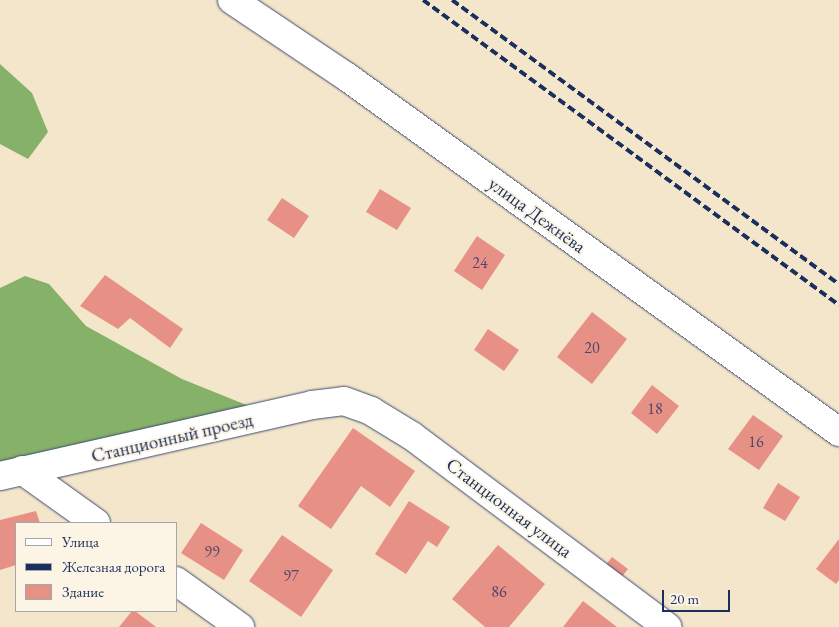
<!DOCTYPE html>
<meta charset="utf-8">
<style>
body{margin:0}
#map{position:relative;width:839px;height:627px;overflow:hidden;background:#f4e6cb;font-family:"EB Garamond",serif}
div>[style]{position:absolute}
.forest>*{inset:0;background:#86b168}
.building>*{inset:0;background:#e79086}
.roads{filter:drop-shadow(0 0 1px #3c4a6e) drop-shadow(0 0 1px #3c4a6e)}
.minor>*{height:28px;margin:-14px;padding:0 14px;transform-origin:14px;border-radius:14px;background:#fff}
.rail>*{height:4px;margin-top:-2px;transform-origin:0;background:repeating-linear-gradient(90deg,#1b2f5e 0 8px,transparent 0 12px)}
span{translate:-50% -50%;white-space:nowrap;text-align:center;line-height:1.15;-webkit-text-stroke:4px #fcf5e5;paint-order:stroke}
.number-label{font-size:16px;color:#4e4768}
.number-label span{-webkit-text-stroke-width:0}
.street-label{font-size:19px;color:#1b2f5e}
.legend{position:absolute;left:15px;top:522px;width:162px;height:90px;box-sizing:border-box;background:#fcf5e5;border:1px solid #a2a6af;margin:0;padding:6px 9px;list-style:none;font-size:15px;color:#1b2f5e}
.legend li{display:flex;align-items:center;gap:10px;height:25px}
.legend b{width:25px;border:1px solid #a2a6af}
.scale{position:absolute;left:662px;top:590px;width:68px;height:22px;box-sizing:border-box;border:2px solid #1b2f5e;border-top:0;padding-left:6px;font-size:15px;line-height:18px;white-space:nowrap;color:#1b2f5e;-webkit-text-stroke:4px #fcf5e5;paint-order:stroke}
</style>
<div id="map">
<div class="forest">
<div style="clip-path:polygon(0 64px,32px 93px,48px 132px,28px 159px,0 144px)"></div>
<div style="clip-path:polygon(25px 276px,49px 284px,86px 326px,182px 379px,249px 406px,0 470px,0 288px)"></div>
</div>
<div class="building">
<div style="clip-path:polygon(380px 189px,411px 208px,397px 230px,366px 212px)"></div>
<div style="clip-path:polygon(282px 198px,309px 216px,294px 238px,267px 220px)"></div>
<div style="clip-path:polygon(477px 236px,505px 255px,482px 290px,454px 271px)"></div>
<div style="clip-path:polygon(105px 275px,183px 329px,170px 348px,130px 318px,118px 329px,80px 306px)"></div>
<div style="clip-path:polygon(592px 312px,627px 339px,592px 384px,557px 357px)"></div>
<div style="clip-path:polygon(488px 329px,519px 350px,504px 371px,474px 350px)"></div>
<div style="clip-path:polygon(652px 385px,679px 406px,657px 434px,631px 413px)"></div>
<div style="clip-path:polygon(753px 415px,783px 436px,759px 470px,728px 449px)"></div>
<div style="clip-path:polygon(353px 428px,415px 471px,390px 507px,361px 486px,331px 529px,298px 506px)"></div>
<div style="clip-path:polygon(778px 483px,800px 497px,785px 521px,763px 508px)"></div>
<div style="clip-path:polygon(409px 501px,450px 527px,437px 547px,428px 541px,406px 574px,375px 554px)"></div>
<div style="clip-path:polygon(36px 511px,40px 523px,16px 523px,16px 565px,0 570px,0 520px)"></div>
<div style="clip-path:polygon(201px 523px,243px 550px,224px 580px,181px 553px)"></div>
<div style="clip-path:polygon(282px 535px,333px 570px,301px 617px,249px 581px)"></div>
<div style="clip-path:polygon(839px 539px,839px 580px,836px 584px,816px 569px)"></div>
<div style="clip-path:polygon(498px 545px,545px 584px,509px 627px,485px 627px,452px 599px)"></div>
<div style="clip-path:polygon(612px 557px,628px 569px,617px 583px,601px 571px)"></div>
<div style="clip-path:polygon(583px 601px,617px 627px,563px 627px)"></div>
<div style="clip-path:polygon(132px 611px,135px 611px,156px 627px,119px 627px)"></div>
</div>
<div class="roads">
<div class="minor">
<div style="left:232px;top:0;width:138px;rotate:33.8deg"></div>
<div style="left:347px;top:77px;width:607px;rotate:35.81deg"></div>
<div style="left:22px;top:470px;width:91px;rotate:35.6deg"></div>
<div style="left:0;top:476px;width:320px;rotate:-12.8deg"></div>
<div style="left:312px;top:405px;width:32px;rotate:-7deg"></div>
<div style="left:344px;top:401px;width:29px;rotate:20deg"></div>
<div style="left:371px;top:411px;width:48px;rotate:31.4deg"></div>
<div style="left:412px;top:436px;width:319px;rotate:36.8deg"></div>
<div style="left:176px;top:581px;width:79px;rotate:35.7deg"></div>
</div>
</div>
<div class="rail">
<div style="left:423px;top:0;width:516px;rotate:36.25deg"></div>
<div style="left:452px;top:0;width:480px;rotate:36.3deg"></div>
</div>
<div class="number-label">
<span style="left:480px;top:263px">24</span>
<span style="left:592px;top:348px">20</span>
<span style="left:655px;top:409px">18</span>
<span style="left:756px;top:442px">16</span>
<span style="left:212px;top:552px">99</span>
<span style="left:291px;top:576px">97</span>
<span style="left:499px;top:592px">86</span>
</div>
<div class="street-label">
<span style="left:537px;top:215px;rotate:36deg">улица Дежнёва</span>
<span style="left:172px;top:438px;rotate:-13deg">Станционный проезд</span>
<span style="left:509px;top:508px;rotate:37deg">Станционная улица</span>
</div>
<ul class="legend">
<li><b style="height:6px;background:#fff"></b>Улица</li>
<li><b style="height:6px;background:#1b2f5e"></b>Железная дорога</li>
<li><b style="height:14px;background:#e79086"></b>Здание</li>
</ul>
<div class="scale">20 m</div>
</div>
